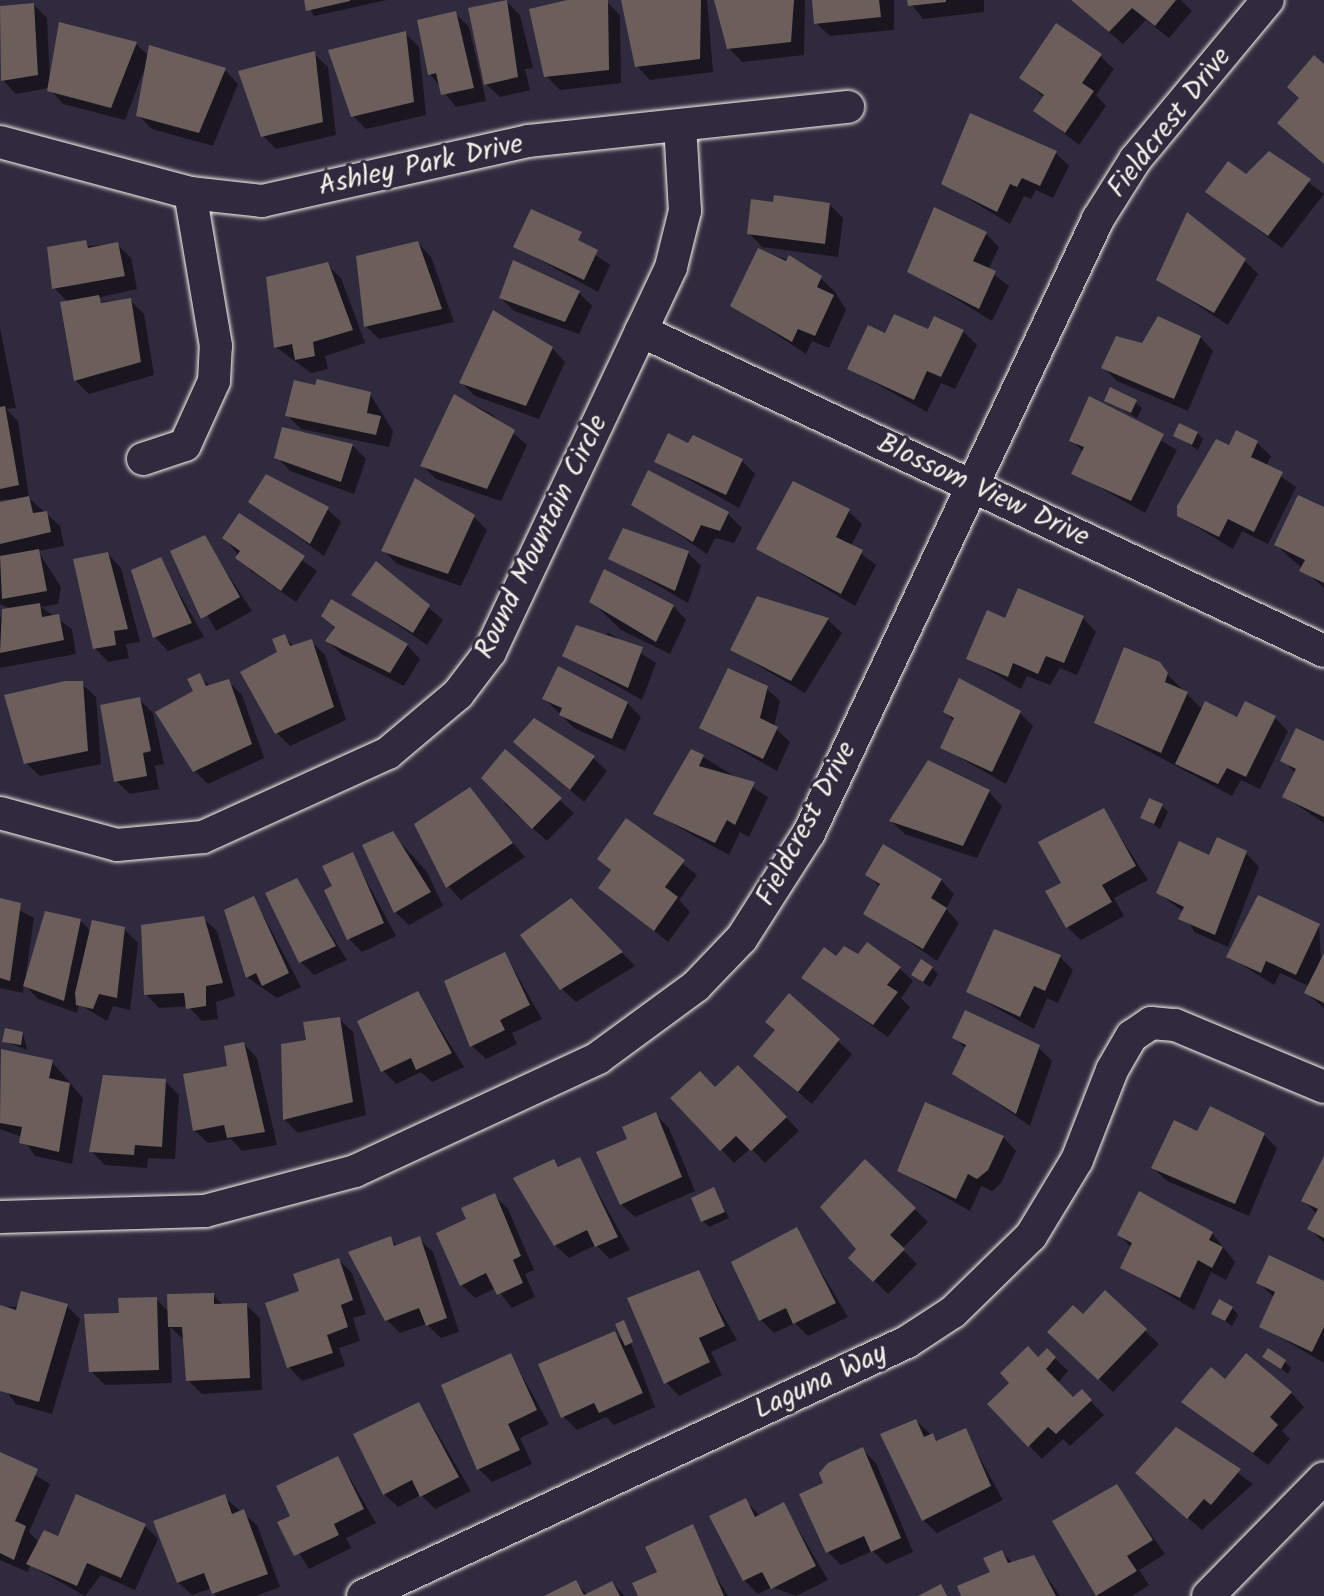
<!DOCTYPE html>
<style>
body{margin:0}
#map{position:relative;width:1324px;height:1596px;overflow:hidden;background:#2f2a3d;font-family:Kalam,sans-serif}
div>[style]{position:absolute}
.shadow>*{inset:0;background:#0007}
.building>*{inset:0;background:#6c5e5b}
.roads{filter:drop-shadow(0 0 2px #f4f1e8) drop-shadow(0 0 2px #f4f1e8)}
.minor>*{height:32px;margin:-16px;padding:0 16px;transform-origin:16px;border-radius:16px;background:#2f2a3d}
span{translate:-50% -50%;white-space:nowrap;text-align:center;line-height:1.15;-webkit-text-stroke:6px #2f2a3d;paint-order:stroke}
.street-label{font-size:28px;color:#f4f1e8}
</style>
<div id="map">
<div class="shadow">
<div style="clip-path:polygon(306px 0,387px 0,314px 16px)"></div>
<div style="clip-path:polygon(623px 0,707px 0,713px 72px,650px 80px,637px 66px)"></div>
<div style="clip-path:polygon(718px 0,805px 0,804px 55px,742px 62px,729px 48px)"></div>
<div style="clip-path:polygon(812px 0,894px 0,894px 30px,830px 36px,816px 23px)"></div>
<div style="clip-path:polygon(908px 0,984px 0,984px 12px,923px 19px)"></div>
<div style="clip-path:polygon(1071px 0,1181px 0,1192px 11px,1169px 38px,1146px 20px,1123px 44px)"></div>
<div style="clip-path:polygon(507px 2px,520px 15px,533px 68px,525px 69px,530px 90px,500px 97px,486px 84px)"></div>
<div style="clip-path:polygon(607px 2px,620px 15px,621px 83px,560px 90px,546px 76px)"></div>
<div style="clip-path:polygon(34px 5px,47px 18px,50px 82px,136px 44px,149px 56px,225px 70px,238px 84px,213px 146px,152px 129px,138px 115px,144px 70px,125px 120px,63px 104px,49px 88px,16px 94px,3px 80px,0 9px)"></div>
<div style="clip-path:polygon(455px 13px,469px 27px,486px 101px,456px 107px,430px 74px)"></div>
<div style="clip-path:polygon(405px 33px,419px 47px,426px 115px,366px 129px,353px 116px)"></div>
<div style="clip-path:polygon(314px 54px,328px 67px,336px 135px,276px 149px,263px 136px)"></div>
<div style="clip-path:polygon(1100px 56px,1114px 69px,1096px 95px,1106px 106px,1079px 145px,1036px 111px,1045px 98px,1021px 78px)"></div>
<div style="clip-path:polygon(1056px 153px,1069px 166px,1053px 198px,1036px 190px,1031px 199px,1024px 196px,1010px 224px,943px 183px)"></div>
<div style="clip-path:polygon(1269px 153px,1324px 194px,1282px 248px,1208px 192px,1246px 177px)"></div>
<div style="clip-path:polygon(753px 201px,830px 205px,843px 218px,838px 257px,762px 247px,749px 233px)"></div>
<div style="clip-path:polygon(532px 212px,610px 265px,598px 292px,516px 247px)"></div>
<div style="clip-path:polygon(985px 233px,999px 247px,988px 270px,1009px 286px,992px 321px,910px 271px)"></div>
<div style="clip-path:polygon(418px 243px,431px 257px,454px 322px,379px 339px,366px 326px)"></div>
<div style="clip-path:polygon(117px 244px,131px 258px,137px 289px,74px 303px,130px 300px,144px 314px,154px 375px,89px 394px,75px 380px,69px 303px,54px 288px,49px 249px)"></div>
<div style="clip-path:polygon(759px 251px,808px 266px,835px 292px,846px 310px,829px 348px,812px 341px,806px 354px,733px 306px)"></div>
<div style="clip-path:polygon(1245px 261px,1258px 274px,1228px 325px,1158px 279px)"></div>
<div style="clip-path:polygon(328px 265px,341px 278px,365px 343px,325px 356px,328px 369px,311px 373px,276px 347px)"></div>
<div style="clip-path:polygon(579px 293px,592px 306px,579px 334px,514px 311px,501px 298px)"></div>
<div style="clip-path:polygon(0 328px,16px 408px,6px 409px,18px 421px,29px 498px,60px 526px,64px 546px,38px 551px,61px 587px,58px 604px,41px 607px,72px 629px,76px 654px,0 668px,0 617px,18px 612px,0 604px,0 506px,18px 499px,0 500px)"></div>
<div style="clip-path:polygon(963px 331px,977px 345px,955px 389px,941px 383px,927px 412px,850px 369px,886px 336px)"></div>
<div style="clip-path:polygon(1200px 337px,1213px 351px,1188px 411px,1117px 381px,1104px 368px)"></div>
<div style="clip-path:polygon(552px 348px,565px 362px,539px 419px,475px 396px,462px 383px)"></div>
<div style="clip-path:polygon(370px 394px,393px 431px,389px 447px,301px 429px,287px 415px)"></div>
<div style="clip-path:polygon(455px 396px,490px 413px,527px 445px,501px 501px,436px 479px,423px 466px)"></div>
<div style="clip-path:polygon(1090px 399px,1177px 450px,1145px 513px,1074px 473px,1083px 452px,1072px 440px)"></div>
<div style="clip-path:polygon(1106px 400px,1135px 402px,1142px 408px,1137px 418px)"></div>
<div style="clip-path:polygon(1197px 433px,1203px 439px,1198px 450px,1175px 435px)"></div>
<div style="clip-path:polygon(1237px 433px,1257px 443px,1271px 456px,1266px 466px,1296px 487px,1268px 544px,1242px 531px,1233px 549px,1179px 516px)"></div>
<div style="clip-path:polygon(352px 445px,366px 459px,354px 494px,290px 471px,277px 457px)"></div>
<div style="clip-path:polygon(689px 445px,742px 461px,755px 474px,739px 508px,656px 461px)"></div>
<div style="clip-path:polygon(250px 502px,327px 509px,341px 522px,324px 556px)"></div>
<div style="clip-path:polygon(634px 504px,728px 514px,742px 528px,734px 543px,715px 538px,707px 554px)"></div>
<div style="clip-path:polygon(1324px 509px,1324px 588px,1276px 545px)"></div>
<div style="clip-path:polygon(848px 511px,862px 524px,851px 546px,876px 565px,855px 606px,759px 549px)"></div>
<div style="clip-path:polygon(239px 516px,317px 571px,296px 602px,251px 571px,224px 537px)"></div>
<div style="clip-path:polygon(474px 517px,487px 530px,461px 586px,397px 564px,383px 550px)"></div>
<div style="clip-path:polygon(204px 538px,252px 611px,216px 631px,173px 552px)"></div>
<div style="clip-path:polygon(688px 553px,701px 566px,688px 603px,611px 558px)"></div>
<div style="clip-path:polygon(108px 554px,121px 568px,140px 642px,126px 644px,129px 658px,108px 662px,95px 648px)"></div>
<div style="clip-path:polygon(160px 559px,204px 637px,168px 651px,155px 637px)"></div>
<div style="clip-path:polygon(377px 564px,443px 620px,427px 645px,354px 595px)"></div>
<div style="clip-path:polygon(758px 598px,828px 620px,842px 633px,805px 693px,732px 650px)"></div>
<div style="clip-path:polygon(591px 601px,673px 606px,686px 620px,670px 654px,621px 630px)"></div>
<div style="clip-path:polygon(323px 615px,407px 645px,420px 659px,404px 686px,341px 654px,328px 641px,334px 626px)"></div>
<div style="clip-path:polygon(1083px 618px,1096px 632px,1077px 675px,1060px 668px,1050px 685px,1027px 676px,1021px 689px,968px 658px,1006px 620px)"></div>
<div style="clip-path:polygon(609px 633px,656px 663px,642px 700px,564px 656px)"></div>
<div style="clip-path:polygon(284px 636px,296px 649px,312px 642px,325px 655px,346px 720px,290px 746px,277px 733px)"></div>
<div style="clip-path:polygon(1167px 674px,1203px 710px,1238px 720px,1274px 717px,1288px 731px,1260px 789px,1241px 780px,1232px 796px,1096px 723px)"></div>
<div style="clip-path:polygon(199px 676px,211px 687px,229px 682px,242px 695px,264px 758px,208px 784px,195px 771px)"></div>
<div style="clip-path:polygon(82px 684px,96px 697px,101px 764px,40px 776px,26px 763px)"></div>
<div style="clip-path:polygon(766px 688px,780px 701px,774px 727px,790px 742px,777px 771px,702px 728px)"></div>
<div style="clip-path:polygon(545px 699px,627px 703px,641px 717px,625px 751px,574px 728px)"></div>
<div style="clip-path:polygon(140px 700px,153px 713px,164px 764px,155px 766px,159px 789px,130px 794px,116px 781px)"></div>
<div style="clip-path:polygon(945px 712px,1019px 712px,1033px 726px,1006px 784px,943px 748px,955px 722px)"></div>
<div style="clip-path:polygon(1324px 743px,1324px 823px,1285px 797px,1296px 774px,1283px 760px)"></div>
<div style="clip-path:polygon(505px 752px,574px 813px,547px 841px,505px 804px)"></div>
<div style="clip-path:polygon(529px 755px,593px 758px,607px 771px,584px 802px)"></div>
<div style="clip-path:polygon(703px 757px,768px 797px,749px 837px,740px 832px,729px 855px,655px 814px)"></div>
<div style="clip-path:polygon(469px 790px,525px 857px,461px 900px,448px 886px)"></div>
<div style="clip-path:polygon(989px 792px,1002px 806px,977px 858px,905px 834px,891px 821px)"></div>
<div style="clip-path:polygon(1161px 805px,1168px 812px,1160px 829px,1143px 817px)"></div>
<div style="clip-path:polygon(1103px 810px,1148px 880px,1114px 898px,1124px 916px,1081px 940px,1067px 927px,1064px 883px)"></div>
<div style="clip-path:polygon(627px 821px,697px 875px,679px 900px,690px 912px,668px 942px,601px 887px,612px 872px,599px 858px)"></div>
<div style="clip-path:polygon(392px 833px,427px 872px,443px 906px,409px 925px,395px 912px)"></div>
<div style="clip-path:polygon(1246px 853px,1259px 867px,1228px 947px,1194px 932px,1184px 912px,1158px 893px)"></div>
<div style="clip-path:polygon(352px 854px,396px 936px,362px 952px,349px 939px,334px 888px)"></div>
<div style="clip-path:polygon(867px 874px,941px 880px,954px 894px,946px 909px,959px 923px,937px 961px,882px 923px,881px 888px)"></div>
<div style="clip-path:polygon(297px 881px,347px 960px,314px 975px,301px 962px)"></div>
<div style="clip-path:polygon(254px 898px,301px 987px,277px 998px,247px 977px)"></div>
<div style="clip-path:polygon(0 900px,34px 918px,26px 974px,80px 920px,91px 932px,124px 929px,138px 943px,130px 1010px,113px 1006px,107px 1021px,79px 1004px,77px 1013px,38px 999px,24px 984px,23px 993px,0 988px)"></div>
<div style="clip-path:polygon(571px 900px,635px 966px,576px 1002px,562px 989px)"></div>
<div style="clip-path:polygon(203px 918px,217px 931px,235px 996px,216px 1002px,218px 1019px,202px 1021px,188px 1006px,159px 1008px,146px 994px)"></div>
<div style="clip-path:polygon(1319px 926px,1324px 1008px,1306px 993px,1309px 986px,1280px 973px,1274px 985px,1228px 956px)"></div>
<div style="clip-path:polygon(505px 954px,542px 1019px,512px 1033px,517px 1044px,486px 1059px,472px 1046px)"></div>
<div style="clip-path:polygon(858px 957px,899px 968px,913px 981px,901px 998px,910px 1007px,888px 1037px,804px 978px,836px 959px)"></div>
<div style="clip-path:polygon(1060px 957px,1073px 970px,1058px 1003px,1047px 998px,1034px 1029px,968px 992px)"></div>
<div style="clip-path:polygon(932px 968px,938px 974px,930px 987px,913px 975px)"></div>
<div style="clip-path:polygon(418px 993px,464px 1067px,432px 1082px,421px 1072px,396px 1084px,383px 1070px)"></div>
<div style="clip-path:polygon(789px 996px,852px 1054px,812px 1104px,756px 1056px,777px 1030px)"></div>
<div style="clip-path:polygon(339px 1019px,353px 1032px,366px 1115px,298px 1133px,285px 1120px)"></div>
<div style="clip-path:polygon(23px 1033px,27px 1050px,4px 1041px)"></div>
<div style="clip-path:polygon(954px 1037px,1038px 1047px,1052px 1061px,1030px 1126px,954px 1073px,966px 1049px)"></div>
<div style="clip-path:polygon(244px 1044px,257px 1058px,277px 1145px,242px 1151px,231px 1139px,208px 1143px,194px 1130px)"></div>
<div style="clip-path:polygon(3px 1052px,52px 1062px,83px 1098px,72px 1164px,35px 1156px,22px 1137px,0 1129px)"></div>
<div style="clip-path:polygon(165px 1081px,179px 1095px,175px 1159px,148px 1158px,147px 1168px,105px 1165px,92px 1152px,96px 1112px)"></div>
<div style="clip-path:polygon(752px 1081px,799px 1131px,765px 1163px,751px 1148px,734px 1163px,673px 1098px)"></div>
<div style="clip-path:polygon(655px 1114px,669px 1128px,695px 1191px,635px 1217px,621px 1204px,630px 1140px)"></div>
<div style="clip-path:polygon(1198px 1134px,1264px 1135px,1277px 1148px,1249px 1216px,1167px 1181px,1153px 1168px)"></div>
<div style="clip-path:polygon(1003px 1137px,1016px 1151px,1001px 1183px,992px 1191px,981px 1186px,970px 1211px,899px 1171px)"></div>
<div style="clip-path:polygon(579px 1159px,630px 1250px,610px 1259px,596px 1245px,569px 1258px,555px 1245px,553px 1161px,560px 1168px)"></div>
<div style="clip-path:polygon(1324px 1161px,1324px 1243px,1310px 1229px,1317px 1214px,1304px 1201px)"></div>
<div style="clip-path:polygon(865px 1162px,928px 1222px,902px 1249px,917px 1264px,888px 1294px,851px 1258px,859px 1249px)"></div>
<div style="clip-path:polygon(714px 1190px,729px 1218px,709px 1227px,703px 1221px)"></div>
<div style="clip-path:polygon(494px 1195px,508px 1209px,534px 1270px,525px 1274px,535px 1297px,512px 1308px,496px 1288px,475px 1298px,461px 1284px,469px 1220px)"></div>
<div style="clip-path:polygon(796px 1230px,848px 1317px,808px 1336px,795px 1323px,774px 1333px,761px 1320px)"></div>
<div style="clip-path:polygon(1212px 1233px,1235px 1262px,1226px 1280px,1211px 1272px,1194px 1310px,1123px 1267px,1132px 1248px,1119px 1235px)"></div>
<div style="clip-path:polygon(390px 1238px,398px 1247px,419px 1239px,433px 1252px,459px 1332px,441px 1338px,426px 1324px,400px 1333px,387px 1320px)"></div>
<div style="clip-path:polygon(339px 1260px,352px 1273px,366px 1314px,353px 1318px,360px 1341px,339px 1348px,345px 1366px,302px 1381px,289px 1367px,301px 1293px)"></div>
<div style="clip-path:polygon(698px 1272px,737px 1340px,711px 1352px,722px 1375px,679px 1396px,666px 1382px)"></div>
<div style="clip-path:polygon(1259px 1283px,1324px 1284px,1324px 1363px,1261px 1326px,1275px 1298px)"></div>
<div style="clip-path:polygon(213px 1295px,223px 1305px,246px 1305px,260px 1318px,262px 1390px,202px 1394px,188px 1380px,184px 1340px,170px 1327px,172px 1383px,105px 1385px,91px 1371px,156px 1299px,170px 1313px)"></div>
<div style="clip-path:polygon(67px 1306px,80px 1319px,52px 1414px,16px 1404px,0 1383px,0 1307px)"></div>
<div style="clip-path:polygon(1232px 1308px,1238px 1315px,1232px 1326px,1214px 1314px)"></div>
<div style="clip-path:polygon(623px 1322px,655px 1407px,614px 1425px,606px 1417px,577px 1430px,563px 1416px,615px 1333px,626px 1345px)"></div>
<div style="clip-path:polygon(1145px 1331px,1159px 1344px,1113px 1392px,1064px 1345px)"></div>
<div style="clip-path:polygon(1047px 1351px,1068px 1371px,1058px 1383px,1073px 1399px,1082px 1392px,1104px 1415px,1070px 1446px,1063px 1439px,1042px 1459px,990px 1404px)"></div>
<div style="clip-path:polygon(511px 1356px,549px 1424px,520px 1438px,532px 1464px,492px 1482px,479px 1469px)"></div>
<div style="clip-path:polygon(1265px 1357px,1285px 1362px,1291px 1368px,1288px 1374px)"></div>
<div style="clip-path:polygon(1225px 1382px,1291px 1393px,1304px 1407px,1282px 1431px,1290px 1439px,1268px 1465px,1184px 1402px)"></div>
<div style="clip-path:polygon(420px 1404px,471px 1491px,435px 1509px,421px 1495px,398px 1507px,384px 1494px)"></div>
<div style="clip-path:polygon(916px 1421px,939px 1442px,965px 1431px,1003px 1500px,937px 1533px,923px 1520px)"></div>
<div style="clip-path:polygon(1177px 1429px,1253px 1484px,1202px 1530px,1152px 1487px)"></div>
<div style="clip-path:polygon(863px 1450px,876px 1463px,913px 1552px,886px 1564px,873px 1551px,841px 1565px,828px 1552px,826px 1484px)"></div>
<div style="clip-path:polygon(0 1454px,50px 1484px,29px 1532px,40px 1543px,144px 1525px,158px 1539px,135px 1590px,101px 1575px,85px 1596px,30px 1565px,28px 1572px,0 1560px)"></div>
<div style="clip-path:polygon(338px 1458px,376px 1523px,346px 1538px,351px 1548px,309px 1569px,280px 1523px,293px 1517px)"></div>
<div style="clip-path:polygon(1117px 1486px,1165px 1554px,1139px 1570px,1149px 1585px,1132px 1596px,1098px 1596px,1055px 1521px)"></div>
<div style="clip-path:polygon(224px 1497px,257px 1525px,280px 1587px,256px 1596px,216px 1596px,212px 1588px,192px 1595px,178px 1582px)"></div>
<div style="clip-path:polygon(745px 1500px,760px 1516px,784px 1505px,828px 1580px,796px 1596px,772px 1587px,758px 1594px,744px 1580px)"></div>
<div style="clip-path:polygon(688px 1529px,728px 1596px,640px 1596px,660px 1573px)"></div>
<div style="clip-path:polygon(1001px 1552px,1013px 1563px,1033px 1557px,1060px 1596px,963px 1596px,992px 1573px)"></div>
<div style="clip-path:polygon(576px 1583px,588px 1595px,612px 1583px,625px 1596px,549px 1596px)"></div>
</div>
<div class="building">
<div style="clip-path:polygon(304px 0,350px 0,350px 1px,306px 11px)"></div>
<div style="clip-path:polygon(507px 0,518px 77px,484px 85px,468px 8px)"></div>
<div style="clip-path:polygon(567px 0,608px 0,609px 70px,544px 77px,529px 9px)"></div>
<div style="clip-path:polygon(621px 0,701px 0,700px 59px,635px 67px)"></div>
<div style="clip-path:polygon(714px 0,794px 0,791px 42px,727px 49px)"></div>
<div style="clip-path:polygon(812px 0,879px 0,881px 17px,814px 24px)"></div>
<div style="clip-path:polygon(907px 0,946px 0,946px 2px,908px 6px)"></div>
<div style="clip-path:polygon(1071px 0,1176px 0,1155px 26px,1132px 8px,1109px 32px)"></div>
<div style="clip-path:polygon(34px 3px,38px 75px,1px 81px,0 6px)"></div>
<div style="clip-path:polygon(456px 11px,474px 88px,441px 95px,436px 73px,428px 75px,417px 20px)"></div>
<div style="clip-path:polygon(59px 22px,137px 42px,111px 108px,47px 91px)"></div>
<div style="clip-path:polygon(1056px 23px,1102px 54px,1082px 83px,1094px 91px,1065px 133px,1033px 111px,1044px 95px,1019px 78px)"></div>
<div style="clip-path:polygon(406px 31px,414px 102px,351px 117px,328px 50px)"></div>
<div style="clip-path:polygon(149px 45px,226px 68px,199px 133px,136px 116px)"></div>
<div style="clip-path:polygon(315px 51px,323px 122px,261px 137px,238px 71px)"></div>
<div style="clip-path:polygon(1314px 55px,1324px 64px,1324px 164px,1277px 123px,1299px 98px,1287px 87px)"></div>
<div style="clip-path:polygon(970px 113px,1057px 151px,1040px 186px,1022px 178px,1017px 187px,1010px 184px,997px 212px,941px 184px)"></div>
<div style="clip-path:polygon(1269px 151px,1311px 179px,1268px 236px,1205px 192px,1228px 161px,1246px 174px)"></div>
<div style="clip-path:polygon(774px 195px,830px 203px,825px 244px,747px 234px,751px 199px,773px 202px)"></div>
<div style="clip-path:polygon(934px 207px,987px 232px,973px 261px,996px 271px,979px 309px,907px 272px)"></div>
<div style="clip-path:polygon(531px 209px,582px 232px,578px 240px,598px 250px,584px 280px,513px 247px)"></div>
<div style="clip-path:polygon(1187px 212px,1246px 259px,1214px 313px,1156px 280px)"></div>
<div style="clip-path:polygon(86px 240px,88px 248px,118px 242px,125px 276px,52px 289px,47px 247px)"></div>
<div style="clip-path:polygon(418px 241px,442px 309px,364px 327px,356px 256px)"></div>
<div style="clip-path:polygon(758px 248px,786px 261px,789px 255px,822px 276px,817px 287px,834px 295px,815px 336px,798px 329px,792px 342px,730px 306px)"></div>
<div style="clip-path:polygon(513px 260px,580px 291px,565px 322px,499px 298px)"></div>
<div style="clip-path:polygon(328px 262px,353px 330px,313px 342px,315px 356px,295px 360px,292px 344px,274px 348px,266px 277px)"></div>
<div style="clip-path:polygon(99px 295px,101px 303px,131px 298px,141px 362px,74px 381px,60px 302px)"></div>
<div style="clip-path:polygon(493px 310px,553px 347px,526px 406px,459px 383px)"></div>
<div style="clip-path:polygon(894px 314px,928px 329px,934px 316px,964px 330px,941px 377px,927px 371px,914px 400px,847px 369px,868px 325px,885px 333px)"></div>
<div style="clip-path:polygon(1158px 316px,1201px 336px,1174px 399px,1101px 368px,1116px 336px,1142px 343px)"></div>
<div style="clip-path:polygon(317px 379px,371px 392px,367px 413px,381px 416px,376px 435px,285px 416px,294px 380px,315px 385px)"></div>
<div style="clip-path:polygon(1110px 387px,1137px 400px,1131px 413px,1104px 401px)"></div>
<div style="clip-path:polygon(454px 394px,515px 430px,487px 489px,420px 466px)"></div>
<div style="clip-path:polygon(1089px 396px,1164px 434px,1131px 501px,1071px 474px,1084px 447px,1069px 441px)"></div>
<div style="clip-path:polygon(5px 406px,19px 485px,0 489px,0 407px)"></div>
<div style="clip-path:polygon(1179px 423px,1198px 432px,1192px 445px,1173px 436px)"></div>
<div style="clip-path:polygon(282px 427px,353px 444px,341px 482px,274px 458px)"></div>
<div style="clip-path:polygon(1236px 430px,1258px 441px,1251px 457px,1283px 472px,1254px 532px,1228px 519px,1219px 537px,1177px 516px,1177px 506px,1216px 439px,1229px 445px)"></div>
<div style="clip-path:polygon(668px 433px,688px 443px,693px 435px,743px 459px,726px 495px,654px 462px)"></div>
<div style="clip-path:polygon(648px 470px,729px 512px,720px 531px,701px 525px,693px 542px,631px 505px)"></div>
<div style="clip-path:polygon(266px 474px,329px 507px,310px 544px,248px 502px)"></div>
<div style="clip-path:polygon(415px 478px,475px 515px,448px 574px,381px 551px)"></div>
<div style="clip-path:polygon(793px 481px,850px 509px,836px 537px,863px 550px,841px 594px,756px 549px)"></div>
<div style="clip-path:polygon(1298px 495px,1324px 507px,1324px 583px,1299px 571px,1305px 560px,1274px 545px)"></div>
<div style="clip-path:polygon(29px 496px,33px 513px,47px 511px,51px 532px,0 544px,0 502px)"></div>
<div style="clip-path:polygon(239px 513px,305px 556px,281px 591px,235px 558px,240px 551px,222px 538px)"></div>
<div style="clip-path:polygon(623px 528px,689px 551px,675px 591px,608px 559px)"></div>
<div style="clip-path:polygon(205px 535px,240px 597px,201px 619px,170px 551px)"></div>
<div style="clip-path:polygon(39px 549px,47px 591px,2px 599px,0 556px)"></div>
<div style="clip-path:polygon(108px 552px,128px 629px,114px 631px,116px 645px,93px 649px,73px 559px)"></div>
<div style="clip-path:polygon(161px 557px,192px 623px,153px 638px,131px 570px)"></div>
<div style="clip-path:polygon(376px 561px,430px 605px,413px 633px,351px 595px)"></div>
<div style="clip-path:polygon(604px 569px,674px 605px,656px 642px,589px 602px)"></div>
<div style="clip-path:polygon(1018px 588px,1084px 616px,1064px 663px,1046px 656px,1038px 674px,1013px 663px,1008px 677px,966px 659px,987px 610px,1005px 618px)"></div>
<div style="clip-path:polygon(757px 596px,829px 618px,791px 681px,730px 650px)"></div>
<div style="clip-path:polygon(331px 599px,408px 644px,390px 673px,325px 641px,335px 627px,321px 616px)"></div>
<div style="clip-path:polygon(40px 603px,42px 617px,59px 614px,64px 640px,0 653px,2px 609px)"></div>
<div style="clip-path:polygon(576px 625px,643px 647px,628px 688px,562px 656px)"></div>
<div style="clip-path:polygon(285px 634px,290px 646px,312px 639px,334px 707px,275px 734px,240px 672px,277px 652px,272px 639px)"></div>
<div style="clip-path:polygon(1124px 647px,1160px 662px,1168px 673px,1165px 682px,1188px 692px,1161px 753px,1094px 723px)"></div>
<div style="clip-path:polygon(558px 666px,628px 702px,612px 739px,559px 715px,562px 708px,542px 699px)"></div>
<div style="clip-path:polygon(728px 668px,768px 686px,760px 718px,778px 727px,763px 759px,699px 728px)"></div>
<div style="clip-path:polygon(200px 673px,206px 686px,229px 679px,252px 744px,193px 772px,155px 712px,193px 691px,187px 679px)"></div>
<div style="clip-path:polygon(959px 678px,1021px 711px,992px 772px,940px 748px,954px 718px,943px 712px)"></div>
<div style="clip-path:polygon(65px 681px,83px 681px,88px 751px,24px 764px,4px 695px)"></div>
<div style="clip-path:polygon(140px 697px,151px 751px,143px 753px,147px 776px,114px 782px,100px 705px)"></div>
<div style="clip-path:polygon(1205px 701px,1237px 717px,1245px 701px,1276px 716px,1246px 777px,1227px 768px,1218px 784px,1175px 764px)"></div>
<div style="clip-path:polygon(534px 718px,595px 756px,570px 790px,513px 742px)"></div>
<div style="clip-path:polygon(1296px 728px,1324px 741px,1324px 817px,1282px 797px,1296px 769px,1280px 761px)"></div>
<div style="clip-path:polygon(505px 749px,562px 798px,532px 829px,481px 778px)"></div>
<div style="clip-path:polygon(691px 749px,704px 755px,699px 766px,755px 782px,735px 825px,727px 820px,715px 843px,653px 814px)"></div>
<div style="clip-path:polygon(928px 760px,990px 790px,963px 846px,889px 821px)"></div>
<div style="clip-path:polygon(470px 787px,513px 843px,446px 888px,414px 824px)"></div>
<div style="clip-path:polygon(1149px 798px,1163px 804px,1154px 824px,1140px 818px)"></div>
<div style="clip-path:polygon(1104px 808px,1136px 866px,1102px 885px,1112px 902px,1066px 928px,1045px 891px,1061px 883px,1038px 842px)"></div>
<div style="clip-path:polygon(626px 818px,685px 860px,665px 887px,678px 897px,654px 931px,598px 888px,611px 870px,597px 859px)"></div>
<div style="clip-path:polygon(393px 831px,431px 892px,394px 913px,362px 845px)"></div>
<div style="clip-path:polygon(1217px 837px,1247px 851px,1215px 935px,1178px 919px,1184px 907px,1156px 893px,1179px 841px,1209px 855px)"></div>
<div style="clip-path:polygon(883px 844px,942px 879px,931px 898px,947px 908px,923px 949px,863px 914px,880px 884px,865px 875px)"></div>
<div style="clip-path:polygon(353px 852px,384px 923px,347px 940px,324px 890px,332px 886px,322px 866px)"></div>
<div style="clip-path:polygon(297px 878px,336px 946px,299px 963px,265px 893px)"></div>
<div style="clip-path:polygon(1258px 895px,1320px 924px,1296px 975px,1266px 961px,1261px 973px,1226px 957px)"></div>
<div style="clip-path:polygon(254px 896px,289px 973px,262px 986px,256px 973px,246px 978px,224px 910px)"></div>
<div style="clip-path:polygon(0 898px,21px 903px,10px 981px,0 978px)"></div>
<div style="clip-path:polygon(571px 898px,623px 952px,560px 990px,520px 935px)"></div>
<div style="clip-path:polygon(45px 911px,81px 919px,64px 1001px,23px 986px)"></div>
<div style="clip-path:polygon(204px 916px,223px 983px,206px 986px,206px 1006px,186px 1009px,184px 993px,144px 995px,141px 925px)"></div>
<div style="clip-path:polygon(92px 920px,125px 927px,117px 998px,99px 994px,93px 1009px,76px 1005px,75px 993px)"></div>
<div style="clip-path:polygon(994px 929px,1061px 955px,1045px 991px,1034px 986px,1020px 1017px,966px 992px)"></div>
<div style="clip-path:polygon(867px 942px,901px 967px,887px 985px,898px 992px,873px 1025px,801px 978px,824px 947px,836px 956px,844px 946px,858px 954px)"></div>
<div style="clip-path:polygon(505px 952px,530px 1005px,500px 1020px,505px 1030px,470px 1047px,444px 981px)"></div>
<div style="clip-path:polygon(1324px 953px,1324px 1003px,1304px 993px)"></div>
<div style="clip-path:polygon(921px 959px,933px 967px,923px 982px,911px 975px)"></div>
<div style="clip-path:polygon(418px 991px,452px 1053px,416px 1070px,411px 1058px,381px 1072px,357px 1021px)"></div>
<div style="clip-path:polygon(789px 993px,840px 1039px,798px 1092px,753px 1056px,775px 1030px,765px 1022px)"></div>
<div style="clip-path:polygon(965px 1010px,1040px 1045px,1016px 1114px,952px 1074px,966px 1045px,952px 1038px)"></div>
<div style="clip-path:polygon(340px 1017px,353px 1102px,283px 1120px,281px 1044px,306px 1040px,303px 1022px)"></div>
<div style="clip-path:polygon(5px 1028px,23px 1032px,21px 1045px,2px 1042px)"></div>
<div style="clip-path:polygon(244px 1042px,265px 1132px,227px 1138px,224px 1125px,193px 1131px,183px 1074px,227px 1066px,224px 1046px)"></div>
<div style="clip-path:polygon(1px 1049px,53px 1060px,49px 1078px,70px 1083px,59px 1152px,19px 1143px,22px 1127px,0 1123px)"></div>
<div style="clip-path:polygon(738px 1065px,787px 1117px,751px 1151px,736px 1136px,720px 1151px,670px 1098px,700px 1071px,715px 1087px)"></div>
<div style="clip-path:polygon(103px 1075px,166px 1079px,162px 1147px,135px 1145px,134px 1155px,89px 1152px)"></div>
<div style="clip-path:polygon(925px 1102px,1004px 1136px,988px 1170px,977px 1179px,968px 1174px,956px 1199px,897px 1171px)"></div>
<div style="clip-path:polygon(1210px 1106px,1265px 1133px,1235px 1204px,1151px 1168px,1174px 1120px,1197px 1131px)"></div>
<div style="clip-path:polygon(656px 1112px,682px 1177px,620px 1205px,596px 1152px,627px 1139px,622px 1127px)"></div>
<div style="clip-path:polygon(1324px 1156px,1324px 1238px,1307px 1229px,1318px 1209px,1301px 1201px)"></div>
<div style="clip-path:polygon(580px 1157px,618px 1237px,595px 1247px,587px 1230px,554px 1246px,513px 1178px,554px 1159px,558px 1167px)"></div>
<div style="clip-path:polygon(865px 1159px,916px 1208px,890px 1235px,905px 1249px,873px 1282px,848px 1258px,856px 1249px,820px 1207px)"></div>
<div style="clip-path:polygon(714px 1187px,725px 1212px,701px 1222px,691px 1198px)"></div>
<div style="clip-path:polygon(1139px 1191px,1213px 1232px,1209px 1240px,1223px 1247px,1212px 1268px,1198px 1260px,1180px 1298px,1120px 1268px,1132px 1243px,1117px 1235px)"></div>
<div style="clip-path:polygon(495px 1193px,521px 1256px,513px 1260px,523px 1283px,497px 1295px,486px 1273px,460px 1286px,436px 1233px,466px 1219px,461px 1208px)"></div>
<div style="clip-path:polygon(797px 1227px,836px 1303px,793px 1324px,786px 1308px,759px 1321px,731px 1262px)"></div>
<div style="clip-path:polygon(391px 1236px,394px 1246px,420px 1236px,447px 1318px,426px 1326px,419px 1308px,385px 1321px,348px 1252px)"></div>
<div style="clip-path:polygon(1269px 1255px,1324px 1281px,1324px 1327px,1312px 1352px,1259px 1327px,1275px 1292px,1256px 1283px)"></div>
<div style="clip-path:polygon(339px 1258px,353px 1300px,341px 1305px,348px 1327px,327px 1335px,333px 1353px,287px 1368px,265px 1303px,299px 1291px,293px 1274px)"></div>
<div style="clip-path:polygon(699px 1270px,725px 1326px,699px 1338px,710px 1362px,664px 1384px,627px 1298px)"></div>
<div style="clip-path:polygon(1105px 1290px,1147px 1329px,1098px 1380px,1047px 1332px,1073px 1305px,1083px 1314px)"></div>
<div style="clip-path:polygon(21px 1291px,68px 1304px,39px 1402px,0 1391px,0 1305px,16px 1310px)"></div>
<div style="clip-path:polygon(214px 1293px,214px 1304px,247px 1303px,250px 1378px,186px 1381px,182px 1327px,168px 1327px,167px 1294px)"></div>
<div style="clip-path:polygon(157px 1297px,159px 1370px,89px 1372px,84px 1314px,119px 1313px,118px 1298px)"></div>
<div style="clip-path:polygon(1219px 1299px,1233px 1307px,1225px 1321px,1211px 1314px)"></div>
<div style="clip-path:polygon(624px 1320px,633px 1342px,625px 1346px,615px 1324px)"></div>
<div style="clip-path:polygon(615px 1331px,643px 1393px,599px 1413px,594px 1403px,561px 1418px,538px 1364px)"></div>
<div style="clip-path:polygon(1028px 1346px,1038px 1357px,1047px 1348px,1056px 1357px,1046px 1369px,1073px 1397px,1082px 1389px,1092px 1400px,1056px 1434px,1048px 1427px,1028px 1447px,987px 1404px,1009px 1383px,1000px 1373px)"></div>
<div style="clip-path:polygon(1268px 1348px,1286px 1360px,1281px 1369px,1262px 1357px)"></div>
<div style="clip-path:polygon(511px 1353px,537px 1410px,508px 1424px,520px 1450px,477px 1470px,441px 1385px)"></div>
<div style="clip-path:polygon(1246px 1353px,1292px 1392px,1270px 1417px,1278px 1425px,1253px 1453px,1181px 1402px,1211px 1367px,1225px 1379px)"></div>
<div style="clip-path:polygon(419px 1402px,459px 1477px,420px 1497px,412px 1480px,383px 1495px,353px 1434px)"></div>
<div style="clip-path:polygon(916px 1419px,924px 1437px,933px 1433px,936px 1441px,966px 1428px,991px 1486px,922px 1521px,880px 1434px)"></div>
<div style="clip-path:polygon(1176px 1427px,1241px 1469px,1211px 1505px,1204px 1499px,1187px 1519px,1135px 1473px)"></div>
<div style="clip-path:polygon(863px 1447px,901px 1538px,871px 1552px,864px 1536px,826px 1553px,799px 1494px,823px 1483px,819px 1473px,828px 1463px)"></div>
<div style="clip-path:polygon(0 1452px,38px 1469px,15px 1521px,26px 1526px,14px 1560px,0 1553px)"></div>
<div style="clip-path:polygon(338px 1456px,364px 1509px,334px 1524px,339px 1535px,294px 1556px,277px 1522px,290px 1516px,276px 1486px)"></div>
<div style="clip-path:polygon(1117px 1484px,1153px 1540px,1127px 1556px,1137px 1571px,1096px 1596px,1052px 1521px)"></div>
<div style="clip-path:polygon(76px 1494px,146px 1524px,121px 1578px,87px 1563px,77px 1586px,26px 1564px,44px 1530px,58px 1536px)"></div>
<div style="clip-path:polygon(225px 1494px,232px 1514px,244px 1509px,268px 1574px,212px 1594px,204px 1573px,177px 1583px,153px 1521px)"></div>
<div style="clip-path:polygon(746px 1498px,755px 1517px,784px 1502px,816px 1566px,771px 1589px,762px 1572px,743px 1581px,709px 1516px)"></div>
<div style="clip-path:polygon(693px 1524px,724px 1596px,638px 1596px,632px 1583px,657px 1572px,645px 1547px)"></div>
<div style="clip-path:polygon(1002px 1550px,1008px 1563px,1034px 1555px,1056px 1596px,961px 1596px,957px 1586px,990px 1572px,983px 1558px)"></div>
<div style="clip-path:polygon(576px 1580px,584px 1595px,612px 1581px,620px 1596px,544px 1596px)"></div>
<div style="clip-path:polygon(941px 1584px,947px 1596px,918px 1596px)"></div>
</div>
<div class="roads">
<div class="minor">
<div style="left:0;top:142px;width:197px;rotate:15deg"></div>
<div style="left:190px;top:193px;width:72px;rotate:6.3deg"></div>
<div style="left:262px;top:201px;width:274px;rotate:-12.7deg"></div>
<div style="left:529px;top:141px;width:321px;rotate:-6.1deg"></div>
<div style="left:641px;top:331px;width:754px;rotate:25.1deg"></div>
<div style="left:143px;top:459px;width:44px;rotate:-18.4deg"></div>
<div style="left:185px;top:445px;width:70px;rotate:-65.6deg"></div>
<div style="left:214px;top:381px;width:35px;rotate:-87deg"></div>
<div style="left:216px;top:346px;width:155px;rotate:-99.6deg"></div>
<div style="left:0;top:813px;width:121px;rotate:15.3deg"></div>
<div style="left:117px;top:845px;width:86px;rotate:-5.3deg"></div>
<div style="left:203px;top:837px;width:203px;rotate:-24.4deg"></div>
<div style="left:388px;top:753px;width:92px;rotate:-40.1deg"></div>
<div style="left:458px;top:694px;width:53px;rotate:-52.7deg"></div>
<div style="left:490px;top:652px;width:425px;rotate:-64.8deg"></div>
<div style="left:671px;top:267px;width:58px;rotate:-76deg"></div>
<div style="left:685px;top:211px;width:86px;rotate:-93.3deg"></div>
<div style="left:0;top:1217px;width:205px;rotate:-1.7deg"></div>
<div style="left:205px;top:1211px;width:155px;rotate:-14.9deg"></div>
<div style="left:355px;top:1171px;width:268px;rotate:-24.9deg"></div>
<div style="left:598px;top:1058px;width:122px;rotate:-36.3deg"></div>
<div style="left:696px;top:986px;width:66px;rotate:-46.2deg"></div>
<div style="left:742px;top:938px;width:125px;rotate:-57.5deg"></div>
<div style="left:809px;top:833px;width:679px;rotate:-64.79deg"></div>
<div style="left:1098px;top:219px;width:70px;rotate:-57.9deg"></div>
<div style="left:1135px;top:160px;width:208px;rotate:-50.3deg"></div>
<div style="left:363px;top:1596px;width:600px;rotate:-25.03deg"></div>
<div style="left:907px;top:1342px;width:55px;rotate:-33.1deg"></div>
<div style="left:953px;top:1312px;width:109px;rotate:-44.3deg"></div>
<div style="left:1031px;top:1236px;width:89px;rotate:-58.8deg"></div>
<div style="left:1077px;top:1160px;width:97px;rotate:-68.7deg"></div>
<div style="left:1112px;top:1070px;width:39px;rotate:-60deg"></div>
<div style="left:1132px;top:1036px;width:23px;rotate:-34deg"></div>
<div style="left:1151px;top:1023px;width:24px;rotate:5deg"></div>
<div style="left:1175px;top:1025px;width:161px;rotate:22.6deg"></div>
<div style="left:1208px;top:1596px;width:165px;rotate:-45.5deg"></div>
</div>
</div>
<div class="street-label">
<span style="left:1170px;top:123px;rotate:-52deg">Fieldcrest Drive</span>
<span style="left:421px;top:166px;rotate:-12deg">Ashley Park Drive</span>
<span style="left:983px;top:491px;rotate:25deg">Blossom View Drive</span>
<span style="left:542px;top:537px;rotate:-64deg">Round Mountain Circle</span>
<span style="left:807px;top:824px;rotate:-62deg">Fieldcrest Drive</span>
<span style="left:821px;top:1382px;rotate:-25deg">Laguna Way</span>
</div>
</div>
